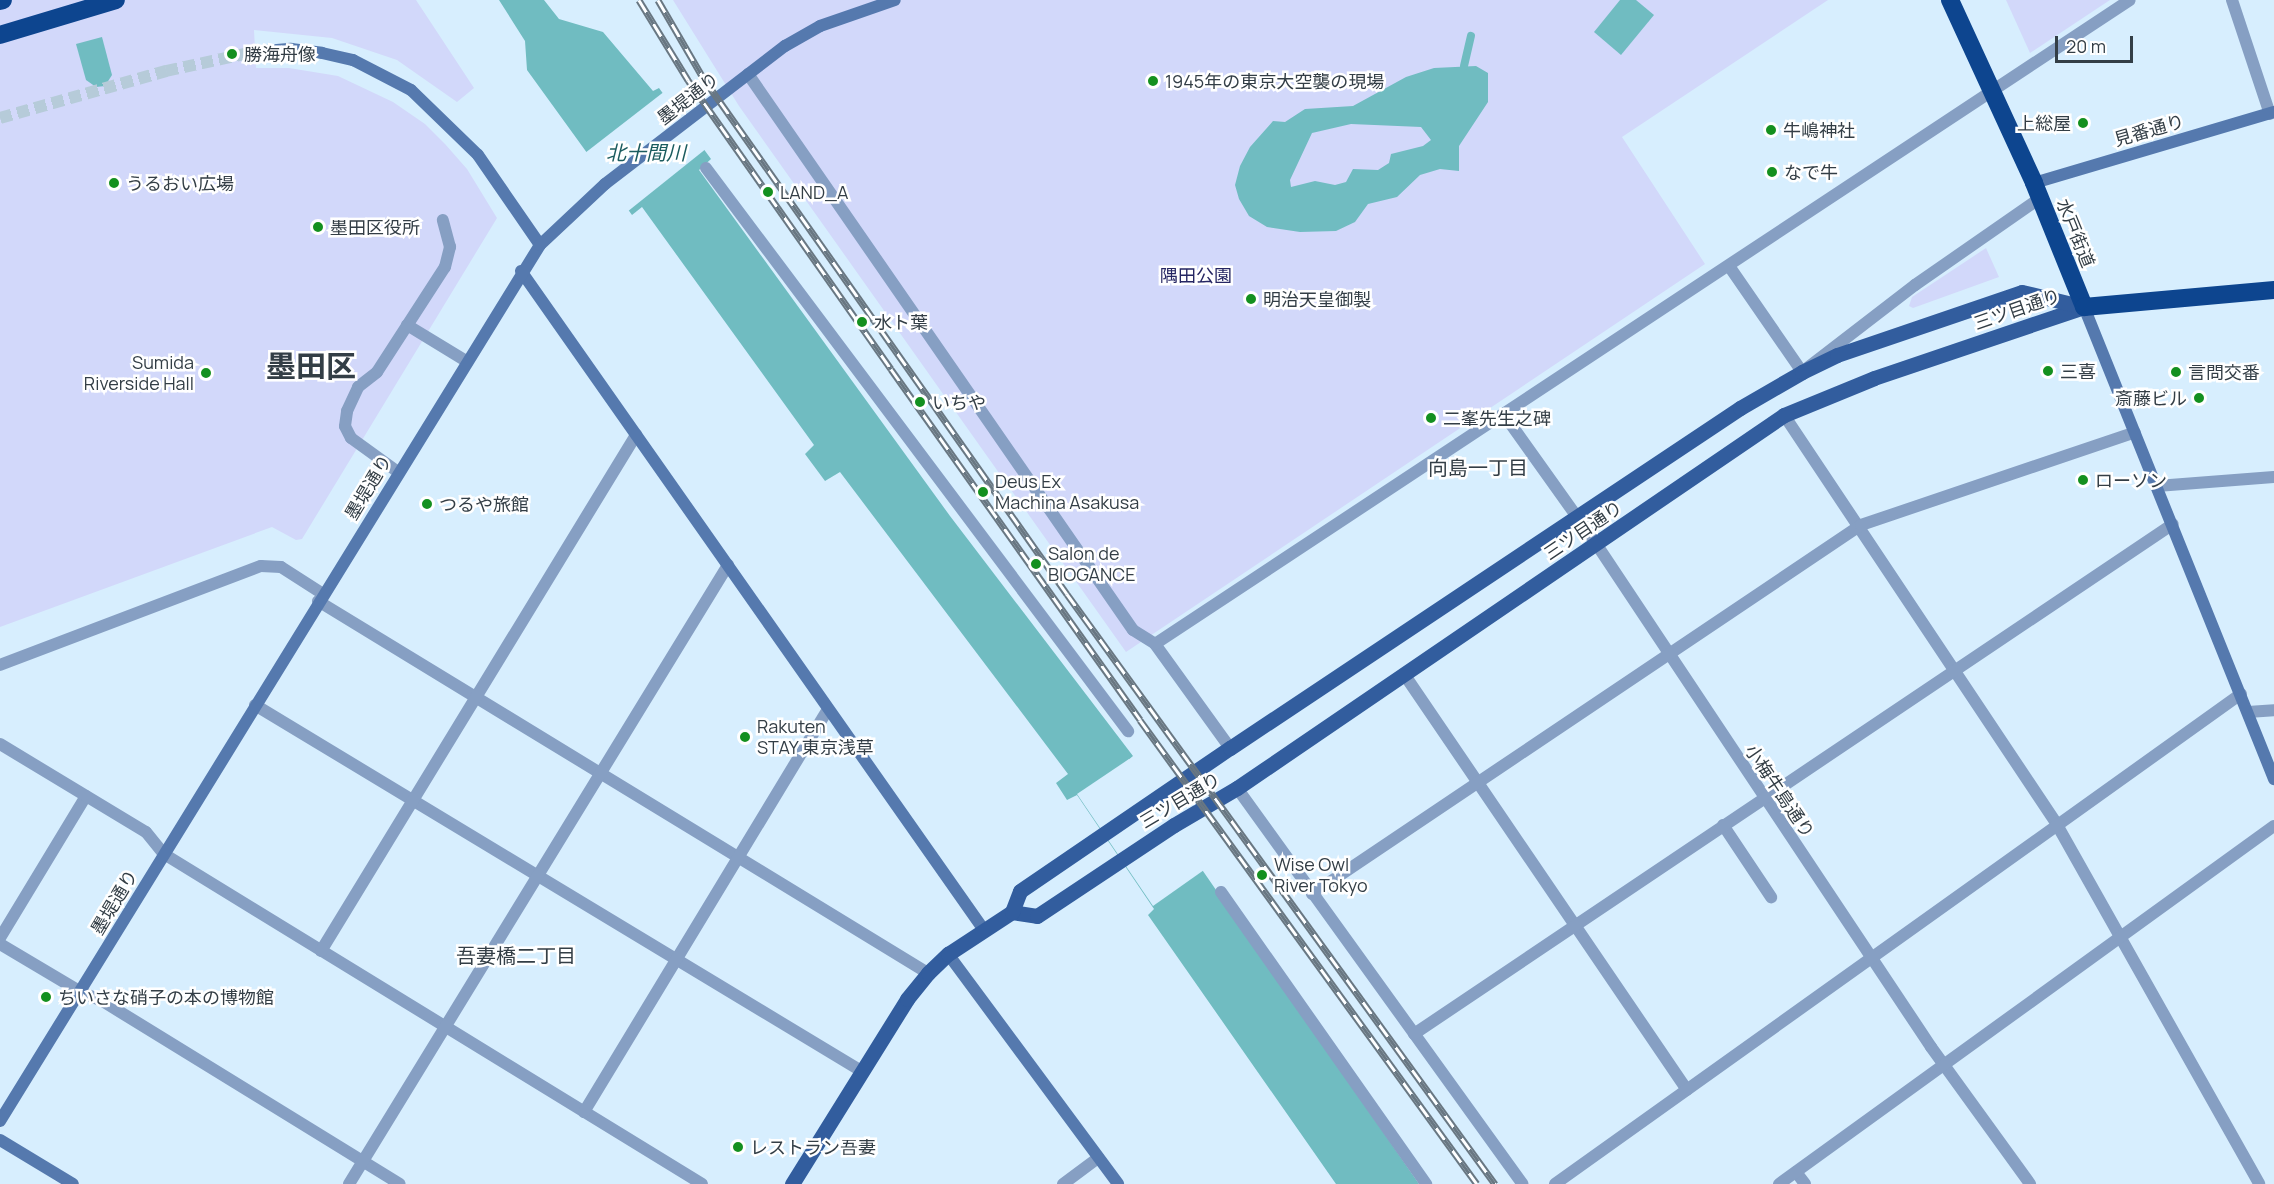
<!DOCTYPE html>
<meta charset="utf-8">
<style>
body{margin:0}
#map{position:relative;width:2274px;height:1184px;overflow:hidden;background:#d7eefe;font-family:Manrope,"Noto Sans JP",sans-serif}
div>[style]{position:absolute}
.green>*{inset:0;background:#d2d8fa}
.water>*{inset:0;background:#70bcc1}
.pier>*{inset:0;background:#d7eefe}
.stream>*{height:8px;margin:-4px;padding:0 4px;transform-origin:4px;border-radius:4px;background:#70bcc1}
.secondary-tunnel>*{height:12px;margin-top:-6px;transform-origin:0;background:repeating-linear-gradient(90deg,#b6cbd9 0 12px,transparent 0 18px)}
.lane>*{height:12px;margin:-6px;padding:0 6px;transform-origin:6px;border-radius:6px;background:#869fc3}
.street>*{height:12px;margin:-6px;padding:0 6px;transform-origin:6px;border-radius:6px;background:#869fc3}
.secondary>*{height:12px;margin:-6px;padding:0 6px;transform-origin:6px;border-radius:6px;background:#5579ae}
.primary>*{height:15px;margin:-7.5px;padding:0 7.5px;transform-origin:7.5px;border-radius:7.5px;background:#325d9e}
.highway>*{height:18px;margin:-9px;padding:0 9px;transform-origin:9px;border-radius:9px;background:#0d458f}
.rail>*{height:7px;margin-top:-3.5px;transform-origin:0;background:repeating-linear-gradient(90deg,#fff 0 14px,#697782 0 28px);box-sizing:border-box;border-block:2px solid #697782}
.dots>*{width:16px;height:16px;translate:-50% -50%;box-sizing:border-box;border:3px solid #fff;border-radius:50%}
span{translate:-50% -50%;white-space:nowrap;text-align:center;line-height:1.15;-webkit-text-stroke:5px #fff;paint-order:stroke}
.poi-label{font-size:18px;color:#333e46}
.left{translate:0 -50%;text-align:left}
.right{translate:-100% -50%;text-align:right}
.street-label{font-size:18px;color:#333e46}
.park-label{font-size:18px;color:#252663}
.water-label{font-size:20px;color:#1b5c5f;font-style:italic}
.neighbourhood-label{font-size:20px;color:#333e46}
.town-label{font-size:30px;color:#333e46;font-weight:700}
.scale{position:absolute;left:2055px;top:36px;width:78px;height:27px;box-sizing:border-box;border:3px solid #333e46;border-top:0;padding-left:8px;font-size:18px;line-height:21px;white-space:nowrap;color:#333e46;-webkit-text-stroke:4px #fff;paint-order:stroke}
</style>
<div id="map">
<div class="green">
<div style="clip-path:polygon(0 0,416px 0,474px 88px,457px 102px,397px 60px,332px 38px,254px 30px,256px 68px,289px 68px,338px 76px,393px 102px,425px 124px,445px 144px,467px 169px,497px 218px,302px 539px,296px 540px,272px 527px,0 627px)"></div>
<div style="clip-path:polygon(673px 0,1828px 0,1622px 137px,1705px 264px,1126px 652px,739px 106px)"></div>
<div style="clip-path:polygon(2006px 0,2110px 0,2030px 53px)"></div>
<div style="clip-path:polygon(1986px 248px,1999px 277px,1913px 308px,1909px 306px,1912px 297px)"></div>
</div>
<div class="water">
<div style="clip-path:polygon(499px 0,544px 0,559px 19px,603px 32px,653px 91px,659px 88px,711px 159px,699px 170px,950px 516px,1133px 756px,1127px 761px,1419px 1184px,1336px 1184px,1148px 915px,1154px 909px,1077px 795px,1067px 800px,1056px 783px,1068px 774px,840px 472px,825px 481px,805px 454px,814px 445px,642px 207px,632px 215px,527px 70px,525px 41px)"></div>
<div style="clip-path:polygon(1620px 0,1636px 0,1654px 15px,1621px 55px,1594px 32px)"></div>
<div style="clip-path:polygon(102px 37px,112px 75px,105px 86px,96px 87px,86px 80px,76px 44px)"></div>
<div style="clip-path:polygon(evenodd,1476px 66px,1488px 73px,1488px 102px,1459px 146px,1459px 171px,1440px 169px,1420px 175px,1397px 197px,1368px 204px,1355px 222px,1336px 231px,1300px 232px,1267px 227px,1249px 216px,1239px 199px,1235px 185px,1240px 166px,1250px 147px,1273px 121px,1285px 122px,1305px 109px,1353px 106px,1406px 77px,1434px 68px,1476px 66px,1351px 124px,1421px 127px,1431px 140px,1423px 146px,1391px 154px,1389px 163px,1378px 170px,1353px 169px,1346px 182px,1335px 185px,1315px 181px,1291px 187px,1290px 180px,1312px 133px,1351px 124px)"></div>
</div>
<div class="pier">
<div style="clip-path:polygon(665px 91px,707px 148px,627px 212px,585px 153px)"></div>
<div style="clip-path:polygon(1129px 759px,1204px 870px,1153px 906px,1077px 794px)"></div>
</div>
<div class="stream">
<div style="left:1464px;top:66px;width:31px;rotate:-77deg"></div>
</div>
<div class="secondary-tunnel">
<div style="left:0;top:118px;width:173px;rotate:-15.8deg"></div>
<div style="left:166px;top:71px;width:89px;rotate:-12.3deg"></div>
</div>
<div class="lane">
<div style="left:407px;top:325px;width:69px;rotate:31.4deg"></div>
<div style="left:398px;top:472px;width:58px;rotate:-144.1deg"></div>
<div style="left:351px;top:438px;width:13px;rotate:-117deg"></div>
<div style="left:345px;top:426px;width:15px;rotate:-82deg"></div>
<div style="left:347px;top:411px;width:26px;rotate:-65deg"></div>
<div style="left:358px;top:387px;width:24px;rotate:-38deg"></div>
<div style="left:377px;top:372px;width:125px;rotate:-57.1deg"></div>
<div style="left:445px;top:267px;width:21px;rotate:-76deg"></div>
<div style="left:450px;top:247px;width:28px;rotate:-105deg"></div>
<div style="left:255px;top:705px;width:710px;rotate:31.12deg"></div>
<div style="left:1723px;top:825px;width:87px;rotate:56.3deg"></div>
<div style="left:0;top:938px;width:166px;rotate:-58.8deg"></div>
</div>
<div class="street">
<div style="left:2232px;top:0;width:120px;rotate:71.6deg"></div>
<div style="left:748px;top:74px;width:676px;rotate:55.3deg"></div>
<div style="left:1133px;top:630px;width:26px;rotate:32deg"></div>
<div style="left:1155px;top:644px;width:128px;rotate:54.2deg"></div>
<div style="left:706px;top:168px;width:704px;rotate:53.15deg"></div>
<div style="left:1729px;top:266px;width:129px;rotate:55.4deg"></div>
<div style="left:1802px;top:372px;width:143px;rotate:-37.6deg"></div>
<div style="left:1915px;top:285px;width:152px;rotate:-34.8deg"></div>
<div style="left:1784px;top:415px;width:490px;rotate:56.3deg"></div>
<div style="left:2056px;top:823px;width:414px;rotate:60.6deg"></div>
<div style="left:1505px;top:416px;width:158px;rotate:54.5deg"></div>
<div style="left:1597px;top:545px;width:603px;rotate:56.36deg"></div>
<div style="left:1931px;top:1047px;width:169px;rotate:54.1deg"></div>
<div style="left:2157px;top:486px;width:117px;rotate:-4.4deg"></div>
<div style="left:318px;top:601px;width:714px;rotate:31.38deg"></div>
<div style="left:1155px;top:644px;width:1168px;rotate:-33.45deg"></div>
<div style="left:0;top:665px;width:279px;rotate:-20.8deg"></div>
<div style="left:261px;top:566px;width:20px;rotate:3deg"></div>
<div style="left:281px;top:567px;width:50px;rotate:32.7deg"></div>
<div style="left:1404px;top:674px;width:503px;rotate:55.77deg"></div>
<div style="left:2248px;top:712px;width:26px;rotate:-4deg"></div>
<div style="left:0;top:744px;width:170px;rotate:31.1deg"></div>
<div style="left:146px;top:832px;width:28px;rotate:51deg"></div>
<div style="left:164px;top:854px;width:631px;rotate:31.52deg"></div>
<div style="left:1237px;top:788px;width:488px;rotate:54.2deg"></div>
<div style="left:1221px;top:892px;width:357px;rotate:54.9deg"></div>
<div style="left:1312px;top:894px;width:661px;rotate:-33.91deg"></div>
<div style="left:1861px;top:525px;width:289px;rotate:-18.7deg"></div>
<div style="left:0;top:944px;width:94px;rotate:30.7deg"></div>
<div style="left:81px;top:992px;width:25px;rotate:23deg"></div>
<div style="left:104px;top:1002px;width:347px;rotate:31.6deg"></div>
<div style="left:321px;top:951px;width:605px;rotate:-58.6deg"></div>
<div style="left:1414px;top:1034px;width:914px;rotate:-33.9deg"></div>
<div style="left:584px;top:1112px;width:471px;rotate:-58.8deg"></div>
<div style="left:1796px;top:1172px;width:15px;rotate:53deg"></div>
<div style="left:349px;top:1184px;width:726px;rotate:-58.52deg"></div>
<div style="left:1063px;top:1184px;width:44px;rotate:-36.6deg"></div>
<div style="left:1555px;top:1184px;width:843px;rotate:-35.54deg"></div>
<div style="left:1779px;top:1184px;width:611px;rotate:-35.88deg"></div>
</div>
<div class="secondary">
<div style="left:253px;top:52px;width:38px;rotate:-5deg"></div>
<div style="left:291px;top:49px;width:31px;rotate:7deg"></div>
<div style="left:322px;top:53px;width:32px;rotate:13deg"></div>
<div style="left:353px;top:60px;width:65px;rotate:27.3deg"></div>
<div style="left:411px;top:90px;width:93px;rotate:44.1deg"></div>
<div style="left:478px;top:155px;width:109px;rotate:55.4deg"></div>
<div style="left:2034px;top:183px;width:250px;rotate:-16.5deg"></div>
<div style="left:521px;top:271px;width:805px;rotate:54.91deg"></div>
<div style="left:2084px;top:307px;width:509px;rotate:68.07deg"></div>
<div style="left:948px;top:954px;width:286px;rotate:53.5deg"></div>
<div style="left:0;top:1121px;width:1029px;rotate:-58.35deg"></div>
<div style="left:540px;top:245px;width:89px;rotate:-43.2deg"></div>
<div style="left:605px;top:184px;width:227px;rotate:-37.5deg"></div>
<div style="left:785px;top:46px;width:40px;rotate:-29.7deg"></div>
<div style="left:820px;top:26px;width:79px;rotate:-19.1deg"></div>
<div style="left:0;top:1140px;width:85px;rotate:31.1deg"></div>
</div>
<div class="primary">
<div style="left:1012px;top:912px;width:25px;rotate:9deg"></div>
<div style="left:1037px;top:916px;width:164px;rotate:-33.6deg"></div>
<div style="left:1174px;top:825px;width:73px;rotate:-30.4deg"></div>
<div style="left:1237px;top:788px;width:662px;rotate:-34.29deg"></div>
<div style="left:1784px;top:415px;width:97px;rotate:-22.3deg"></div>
<div style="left:1874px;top:378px;width:222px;rotate:-18.7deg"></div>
<div style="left:792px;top:1184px;width:218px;rotate:-58.1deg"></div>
<div style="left:907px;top:999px;width:33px;rotate:-51deg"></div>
<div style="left:928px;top:973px;width:28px;rotate:-44deg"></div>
<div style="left:948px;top:954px;width:77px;rotate:-33.3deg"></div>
<div style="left:1012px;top:912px;width:22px;rotate:-69deg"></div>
<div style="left:1020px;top:891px;width:254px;rotate:-34.3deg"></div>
<div style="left:1230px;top:748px;width:613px;rotate:-33.69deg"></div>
<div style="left:1740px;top:408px;width:72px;rotate:-30.1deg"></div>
<div style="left:1802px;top:372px;width:39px;rotate:-26deg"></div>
<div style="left:1837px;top:355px;width:195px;rotate:-18.8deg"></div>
<div style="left:2022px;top:292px;width:64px;rotate:13.6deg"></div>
</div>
<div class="highway">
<div style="left:1950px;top:0;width:201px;rotate:65.3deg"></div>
<div style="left:2034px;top:183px;width:134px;rotate:68deg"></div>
<div style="left:2084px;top:307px;width:191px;rotate:-5.1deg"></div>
<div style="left:0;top:1px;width:3px;rotate:-18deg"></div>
<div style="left:0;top:35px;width:121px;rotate:-16.8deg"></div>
</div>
<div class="rail">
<div style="left:639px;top:0;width:94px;rotate:58.5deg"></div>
<div style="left:688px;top:80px;width:353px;rotate:54.9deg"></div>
<div style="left:891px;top:369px;width:430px;rotate:54.6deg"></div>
<div style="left:1140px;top:720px;width:573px;rotate:54.01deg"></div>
<div style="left:658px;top:0;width:91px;rotate:59.8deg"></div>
<div style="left:704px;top:79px;width:630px;rotate:54.82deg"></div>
<div style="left:1067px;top:594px;width:729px;rotate:54.04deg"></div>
</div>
<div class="dots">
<div style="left:232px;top:54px;background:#14901f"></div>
<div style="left:1153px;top:81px;background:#14901f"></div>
<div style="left:2083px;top:123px;background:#14901f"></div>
<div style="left:1771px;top:130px;background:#14901f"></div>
<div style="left:1772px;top:172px;background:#14901f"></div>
<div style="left:114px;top:183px;background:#14901f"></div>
<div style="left:768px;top:192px;background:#14901f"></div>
<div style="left:318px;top:227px;background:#14901f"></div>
<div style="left:1251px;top:299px;background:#14901f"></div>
<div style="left:862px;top:322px;background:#14901f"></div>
<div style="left:2048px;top:371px;background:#14901f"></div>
<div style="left:2176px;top:372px;background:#14901f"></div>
<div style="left:206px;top:373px;background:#14901f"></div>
<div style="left:2199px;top:398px;background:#14901f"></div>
<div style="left:920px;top:402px;background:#14901f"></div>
<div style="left:1431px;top:418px;background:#14901f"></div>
<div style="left:2083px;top:480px;background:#14901f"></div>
<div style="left:983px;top:492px;background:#14901f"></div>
<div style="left:427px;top:504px;background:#14901f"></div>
<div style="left:1036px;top:564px;background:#14901f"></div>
<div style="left:745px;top:737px;background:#14901f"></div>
<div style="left:1262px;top:875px;background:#14901f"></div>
<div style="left:46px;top:997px;background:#14901f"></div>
<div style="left:738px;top:1147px;background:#14901f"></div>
</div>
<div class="poi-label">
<span class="left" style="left:244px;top:54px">勝海舟像</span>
<span class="left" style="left:1165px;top:81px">1945年の東京大空襲の現場</span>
<span class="right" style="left:2071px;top:123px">上総屋</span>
<span class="left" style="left:1783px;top:130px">牛嶋神社</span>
<span class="left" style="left:1784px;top:172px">なで牛</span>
<span class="left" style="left:126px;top:183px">うるおい広場</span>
<span class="left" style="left:780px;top:192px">LAND_A</span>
<span class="left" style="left:330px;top:227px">墨田区役所</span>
<span class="left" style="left:1263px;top:299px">明治天皇御製</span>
<span class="left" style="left:874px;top:322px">水ト葉</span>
<span class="right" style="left:194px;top:373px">Sumida<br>Riverside Hall</span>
<span class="left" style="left:2060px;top:371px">三喜</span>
<span class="left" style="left:2188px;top:372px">言問交番</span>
<span class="right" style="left:2187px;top:398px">斎藤ビル</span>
<span class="left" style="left:932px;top:402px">いちや</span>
<span class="left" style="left:1443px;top:418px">二峯先生之碑</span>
<span class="left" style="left:2095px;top:480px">ローソン</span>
<span class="left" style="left:995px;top:492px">Deus Ex<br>Machina Asakusa</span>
<span class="left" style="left:439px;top:504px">つるや旅館</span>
<span class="left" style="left:1048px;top:564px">Salon de<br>BIOGANCE</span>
<span class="left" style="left:757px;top:737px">Rakuten<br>STAY 東京浅草</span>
<span class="left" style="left:1274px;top:875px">Wise Owl<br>River Tokyo</span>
<span class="left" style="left:58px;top:997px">ちいさな硝子の本の博物館</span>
<span class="left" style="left:750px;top:1147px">レストラン吾妻</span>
</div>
<div class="street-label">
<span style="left:688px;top:98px;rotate:-38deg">墨堤通り</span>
<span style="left:2149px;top:130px;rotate:-16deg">見番通り</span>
<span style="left:2076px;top:233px;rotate:68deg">水戸街道</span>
<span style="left:2017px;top:309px;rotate:-19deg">三ツ目通り</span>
<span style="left:368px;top:487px;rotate:-59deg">墨堤通り</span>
<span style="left:1583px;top:530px;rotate:-34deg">三ツ目通り</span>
<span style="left:1780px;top:791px;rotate:56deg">小梅牛島通り</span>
<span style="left:1180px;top:800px;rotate:-31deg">三ツ目通り</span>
<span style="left:114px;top:902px;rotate:-59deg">墨堤通り</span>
</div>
<div class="park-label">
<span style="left:1196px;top:275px">隅田公園</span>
</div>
<div class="water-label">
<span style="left:646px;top:152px">北十間川</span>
</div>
<div class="neighbourhood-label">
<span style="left:1478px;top:467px">向島一丁目</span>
<span style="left:516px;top:955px">吾妻橋二丁目</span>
</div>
<div class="town-label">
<span style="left:311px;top:366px">墨田区</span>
</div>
<div class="scale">20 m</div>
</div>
